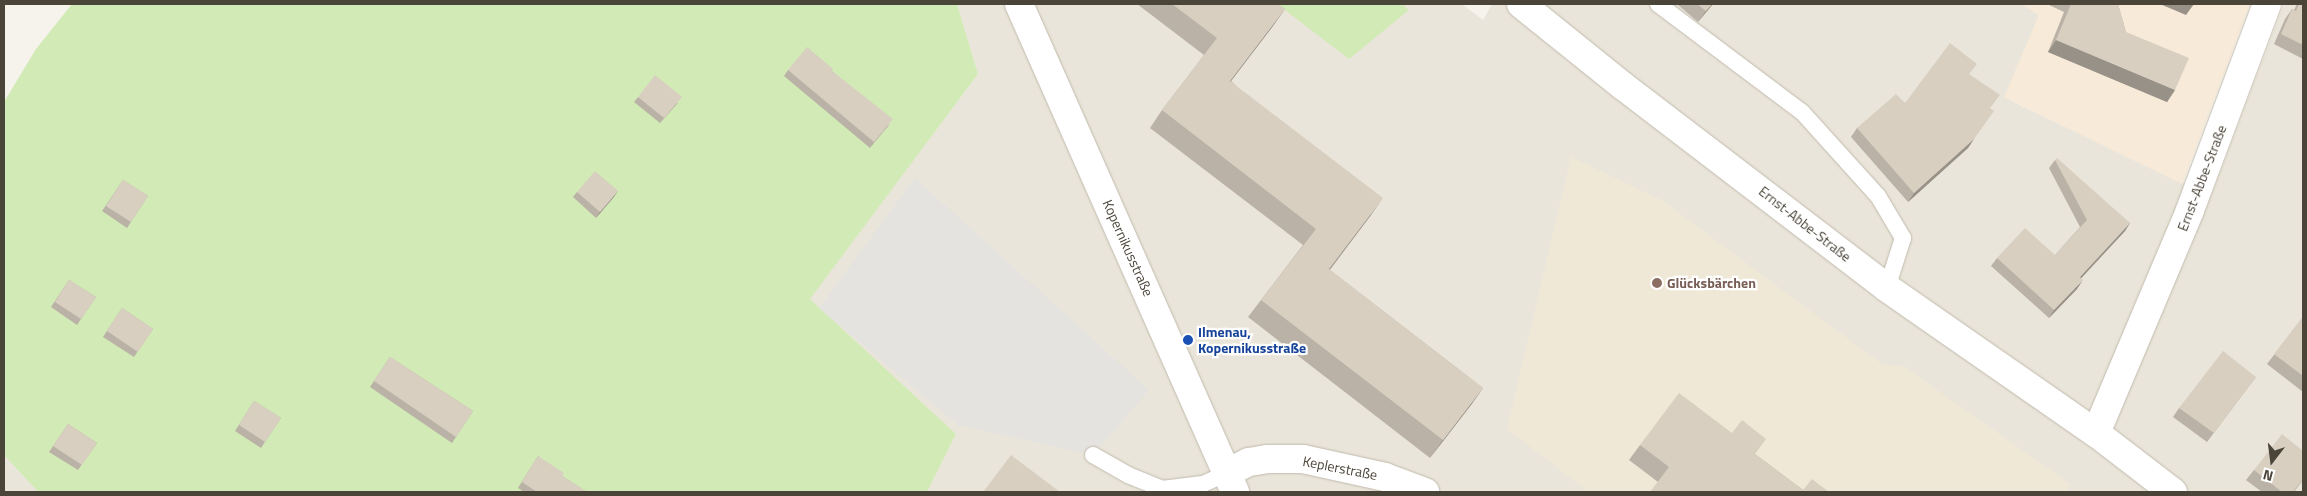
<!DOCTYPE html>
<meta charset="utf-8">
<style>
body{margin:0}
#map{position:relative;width:2307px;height:496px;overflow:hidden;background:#f6f3ec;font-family:"Titillium Web",sans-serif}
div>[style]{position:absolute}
.residential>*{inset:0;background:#eae5da}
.commercial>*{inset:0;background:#f7ead8}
.education>*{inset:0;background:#efe8d6}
.green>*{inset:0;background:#d2eab5}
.parking>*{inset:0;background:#e5e3e0}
.roads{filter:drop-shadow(0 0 1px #c2bbae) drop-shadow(0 0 1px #c2bbae)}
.service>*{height:16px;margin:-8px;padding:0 8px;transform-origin:8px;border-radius:8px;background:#fff}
.minor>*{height:28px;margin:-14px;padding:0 14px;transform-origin:14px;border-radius:14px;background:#fff}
.wall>*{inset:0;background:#bab2a6}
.shaded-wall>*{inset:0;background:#979187}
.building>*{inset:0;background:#d8cfc1}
.dots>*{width:14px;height:14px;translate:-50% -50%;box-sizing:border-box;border:2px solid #fff;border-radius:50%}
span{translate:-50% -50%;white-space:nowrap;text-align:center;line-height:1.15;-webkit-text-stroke:4.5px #fff;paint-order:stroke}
.street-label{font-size:14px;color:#4b4439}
.education-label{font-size:14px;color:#785e54;font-weight:700}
.left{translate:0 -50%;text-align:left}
.transit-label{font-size:14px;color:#164399;font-weight:700}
.frame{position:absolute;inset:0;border:5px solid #4b4439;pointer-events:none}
.north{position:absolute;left:2247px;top:436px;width:50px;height:50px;-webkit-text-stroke:4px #fff;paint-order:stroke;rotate:195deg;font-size:14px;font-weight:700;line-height:20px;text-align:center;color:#4b4439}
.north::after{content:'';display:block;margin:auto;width:18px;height:22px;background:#4b4439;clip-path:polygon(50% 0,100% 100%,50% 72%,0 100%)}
</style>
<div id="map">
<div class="residential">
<div style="clip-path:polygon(957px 4px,1462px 4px,1483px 20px,1492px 4px,2021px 4px,2039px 14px,2013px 102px,2211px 196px,2284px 4px,2303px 4px,2303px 492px,927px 492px,956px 434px,809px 299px,978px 74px)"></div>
<div style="clip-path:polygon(4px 455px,38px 492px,4px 492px)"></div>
</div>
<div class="commercial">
<div style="clip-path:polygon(2021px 4px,2250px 4px,2182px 184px,2004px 97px,2039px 15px)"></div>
</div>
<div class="education">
<div style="clip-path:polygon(1571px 157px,1663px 201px,1883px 365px,1903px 366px,2070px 484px,2067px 492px,1589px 492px,1507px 429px)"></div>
</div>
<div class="green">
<div style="clip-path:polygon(72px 4px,957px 4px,978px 74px,810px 299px,956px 434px,927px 492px,38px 492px,4px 455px,4px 102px,36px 49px)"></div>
<div style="clip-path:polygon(1277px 4px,1402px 4px,1409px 10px,1349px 59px)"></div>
</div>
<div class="parking">
<div style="clip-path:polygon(915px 178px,1149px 390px,1093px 455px,958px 425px,819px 308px)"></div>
</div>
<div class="roads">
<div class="service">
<div style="left:1658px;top:4px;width:180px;rotate:36.9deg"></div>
<div style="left:1802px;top:112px;width:113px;rotate:47.9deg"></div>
<div style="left:1878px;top:196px;width:49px;rotate:59.2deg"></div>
<div style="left:1903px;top:238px;width:52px;rotate:107.7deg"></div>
<div style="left:1093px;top:455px;width:40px;rotate:29.7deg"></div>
<div style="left:1128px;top:475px;width:37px;rotate:22deg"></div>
<div style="left:1162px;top:489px;width:41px;rotate:-7deg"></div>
<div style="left:1203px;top:484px;width:24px;rotate:-24deg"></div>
</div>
<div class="minor">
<div style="left:1019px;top:4px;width:534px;rotate:66.12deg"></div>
<div style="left:1521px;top:4px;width:131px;rotate:38.8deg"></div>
<div style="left:1623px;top:86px;width:332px;rotate:37.4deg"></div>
<div style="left:1887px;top:288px;width:254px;rotate:34.8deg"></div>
<div style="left:2096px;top:433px;width:97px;rotate:37.5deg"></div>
<div style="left:2096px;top:433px;width:242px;rotate:-67.1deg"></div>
<div style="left:2190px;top:210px;width:220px;rotate:-69.5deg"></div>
<div style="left:1225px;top:474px;width:27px;rotate:-27deg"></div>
<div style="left:1249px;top:462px;width:18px;rotate:-9deg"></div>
<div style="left:1267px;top:459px;width:36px"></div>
<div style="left:1303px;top:459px;width:84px;rotate:12.4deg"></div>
<div style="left:1385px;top:477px;width:43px;rotate:20.6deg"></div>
</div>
</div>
<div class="wall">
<div style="clip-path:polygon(1137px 4px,1278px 4px,1285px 9px,1273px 26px,1231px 81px,1371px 215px,1330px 270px,1483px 388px,1471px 405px,1430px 458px,1248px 317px,1261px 300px,1303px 245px,1150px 128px,1162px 110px,1204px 55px)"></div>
<div style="clip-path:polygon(1677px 4px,1713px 4px,1698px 22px)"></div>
<div style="clip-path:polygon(2047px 4px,2118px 4px,2126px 32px,2175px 90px,2167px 102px,2048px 52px,2064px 12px)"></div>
<div style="clip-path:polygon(2297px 4px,2303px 4px,2303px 59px,2274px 44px,2285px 19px,2292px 9px,2294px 10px)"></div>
<div style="clip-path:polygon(788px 70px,832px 71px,889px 125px,870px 148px,784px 76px)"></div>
<div style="clip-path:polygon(1970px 75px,1990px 108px,1974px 139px,1968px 148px,1908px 202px,1851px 137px,1857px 128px,1905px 103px)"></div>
<div style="clip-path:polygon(638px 97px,678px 103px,660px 123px,634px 102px)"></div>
<div style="clip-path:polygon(2055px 160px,2130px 223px,2125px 231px,2081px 278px,2077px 289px,2049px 318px,1991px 266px,1997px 258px,2055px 255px,2080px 227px,2049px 168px)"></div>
<div style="clip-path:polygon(123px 180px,148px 196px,127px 228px,102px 211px)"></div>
<div style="clip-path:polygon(618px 191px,596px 218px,573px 197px,577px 192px)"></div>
<div style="clip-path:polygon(69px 280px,96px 297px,77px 325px,51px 307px)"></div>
<div style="clip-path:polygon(122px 308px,153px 329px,134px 357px,103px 337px)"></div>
<div style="clip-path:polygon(2303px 317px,2303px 392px,2267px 364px)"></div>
<div style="clip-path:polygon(390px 357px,473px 411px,452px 443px,370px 387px)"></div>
<div style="clip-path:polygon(2256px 377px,2207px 442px,2173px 417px,2179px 408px)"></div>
<div style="clip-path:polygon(254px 401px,281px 418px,261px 448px,235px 431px)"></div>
<div style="clip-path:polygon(68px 424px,97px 443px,78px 470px,49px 452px)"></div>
<div style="clip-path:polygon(1640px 445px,1755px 454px,1803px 490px,1829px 492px,1658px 482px,1629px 460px)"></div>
<div style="clip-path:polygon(2303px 451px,2303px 480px,2294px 492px,2262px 492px,2246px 480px,2254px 470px)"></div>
<div style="clip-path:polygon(538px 456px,562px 476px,587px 492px,524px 492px,518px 488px)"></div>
</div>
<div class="shaded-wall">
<div style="clip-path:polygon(1712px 4px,1713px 4px,1698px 22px,1706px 11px)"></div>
<div style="clip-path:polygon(2160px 4px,2194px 4px,2186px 15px)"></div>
<div style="clip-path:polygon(1285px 9px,1273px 26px,1218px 98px,1230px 81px)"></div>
<div style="clip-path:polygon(2056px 40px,2175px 90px,2167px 102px,2048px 52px)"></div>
<div style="clip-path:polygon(1974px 139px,1968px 148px,1908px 202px,1914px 193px)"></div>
<div style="clip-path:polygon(618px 191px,614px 197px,596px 218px,600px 212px)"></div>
<div style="clip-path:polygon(1383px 198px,1371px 215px,1317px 286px,1329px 269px)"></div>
<div style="clip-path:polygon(2130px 223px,2125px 231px,2074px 286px,2080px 277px)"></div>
<div style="clip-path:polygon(2083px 280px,2077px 289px,2049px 318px,2054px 310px)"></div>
<div style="clip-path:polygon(1483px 388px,1471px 405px,1430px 458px,1443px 440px)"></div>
</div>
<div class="building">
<div style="clip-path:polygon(1172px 4px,1278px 4px,1285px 9px,1230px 81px,1383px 198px,1329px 269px,1483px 388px,1443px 440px,1261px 300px,1316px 229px,1162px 110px,1217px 38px)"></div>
<div style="clip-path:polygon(1697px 4px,1712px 4px,1706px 11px)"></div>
<div style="clip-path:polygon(2071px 4px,2118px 4px,2126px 32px,2189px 58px,2175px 90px,2056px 40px)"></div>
<div style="clip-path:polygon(2299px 4px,2303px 4px,2303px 45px,2281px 34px,2292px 9px,2296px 11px)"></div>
<div style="clip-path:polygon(1950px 43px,1977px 64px,1969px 74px,2000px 95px,1990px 108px,1994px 111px,1974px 139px,1914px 193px,1857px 128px,1896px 94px,1905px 103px)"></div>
<div style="clip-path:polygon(807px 47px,833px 69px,832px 71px,893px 119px,874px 142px,788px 70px)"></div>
<div style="clip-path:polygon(655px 75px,682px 97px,664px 118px,638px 97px)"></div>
<div style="clip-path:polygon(2057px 158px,2130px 223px,2080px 277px,2083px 280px,2054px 310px,1997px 258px,2025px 228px,2055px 255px,2087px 220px,2055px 160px)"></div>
<div style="clip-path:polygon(595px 171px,618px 191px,600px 212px,577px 192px)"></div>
<div style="clip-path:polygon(123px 180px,148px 196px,131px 222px,106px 206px)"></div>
<div style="clip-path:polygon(69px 280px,96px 297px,81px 319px,55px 302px)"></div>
<div style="clip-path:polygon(122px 308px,153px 329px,138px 352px,107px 331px)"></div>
<div style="clip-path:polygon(2303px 317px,2303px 376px,2274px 354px)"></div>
<div style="clip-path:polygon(2223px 351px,2256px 377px,2214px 433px,2179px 408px)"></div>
<div style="clip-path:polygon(390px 357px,473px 411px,456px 437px,374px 381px)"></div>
<div style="clip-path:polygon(1679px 393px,1732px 433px,1742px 420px,1766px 439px,1755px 454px,1803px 490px,1812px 479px,1829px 492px,1650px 492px,1669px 467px,1640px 445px)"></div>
<div style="clip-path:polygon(254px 401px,281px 418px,265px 442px,239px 425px)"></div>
<div style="clip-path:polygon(68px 424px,97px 443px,82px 465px,53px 446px)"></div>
<div style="clip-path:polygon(2282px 434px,2303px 451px,2303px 479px,2293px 492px,2282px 492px,2254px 470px)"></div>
<div style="clip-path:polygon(1011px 455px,1060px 492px,983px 492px)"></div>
<div style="clip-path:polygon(538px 456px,564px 473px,562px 476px,587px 492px,537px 492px,522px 482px)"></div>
</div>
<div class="dots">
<div style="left:1657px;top:283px;background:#8d6e63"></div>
<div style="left:1188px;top:340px;background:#1a4fb4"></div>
</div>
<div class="street-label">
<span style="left:2202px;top:178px;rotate:-69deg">Ernst-Abbe-Straße</span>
<span style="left:1805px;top:224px;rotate:38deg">Ernst-Abbe-Straße</span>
<span style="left:1128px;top:248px;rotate:66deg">Kopernikusstraße</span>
<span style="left:1340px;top:468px;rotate:11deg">Keplerstraße</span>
</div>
<div class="education-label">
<span class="left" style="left:1667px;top:283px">Glücksbärchen</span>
</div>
<div class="transit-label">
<span class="left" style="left:1198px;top:340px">Ilmenau,<br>Kopernikusstraße</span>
</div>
<div class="frame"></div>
<div class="north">N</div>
</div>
